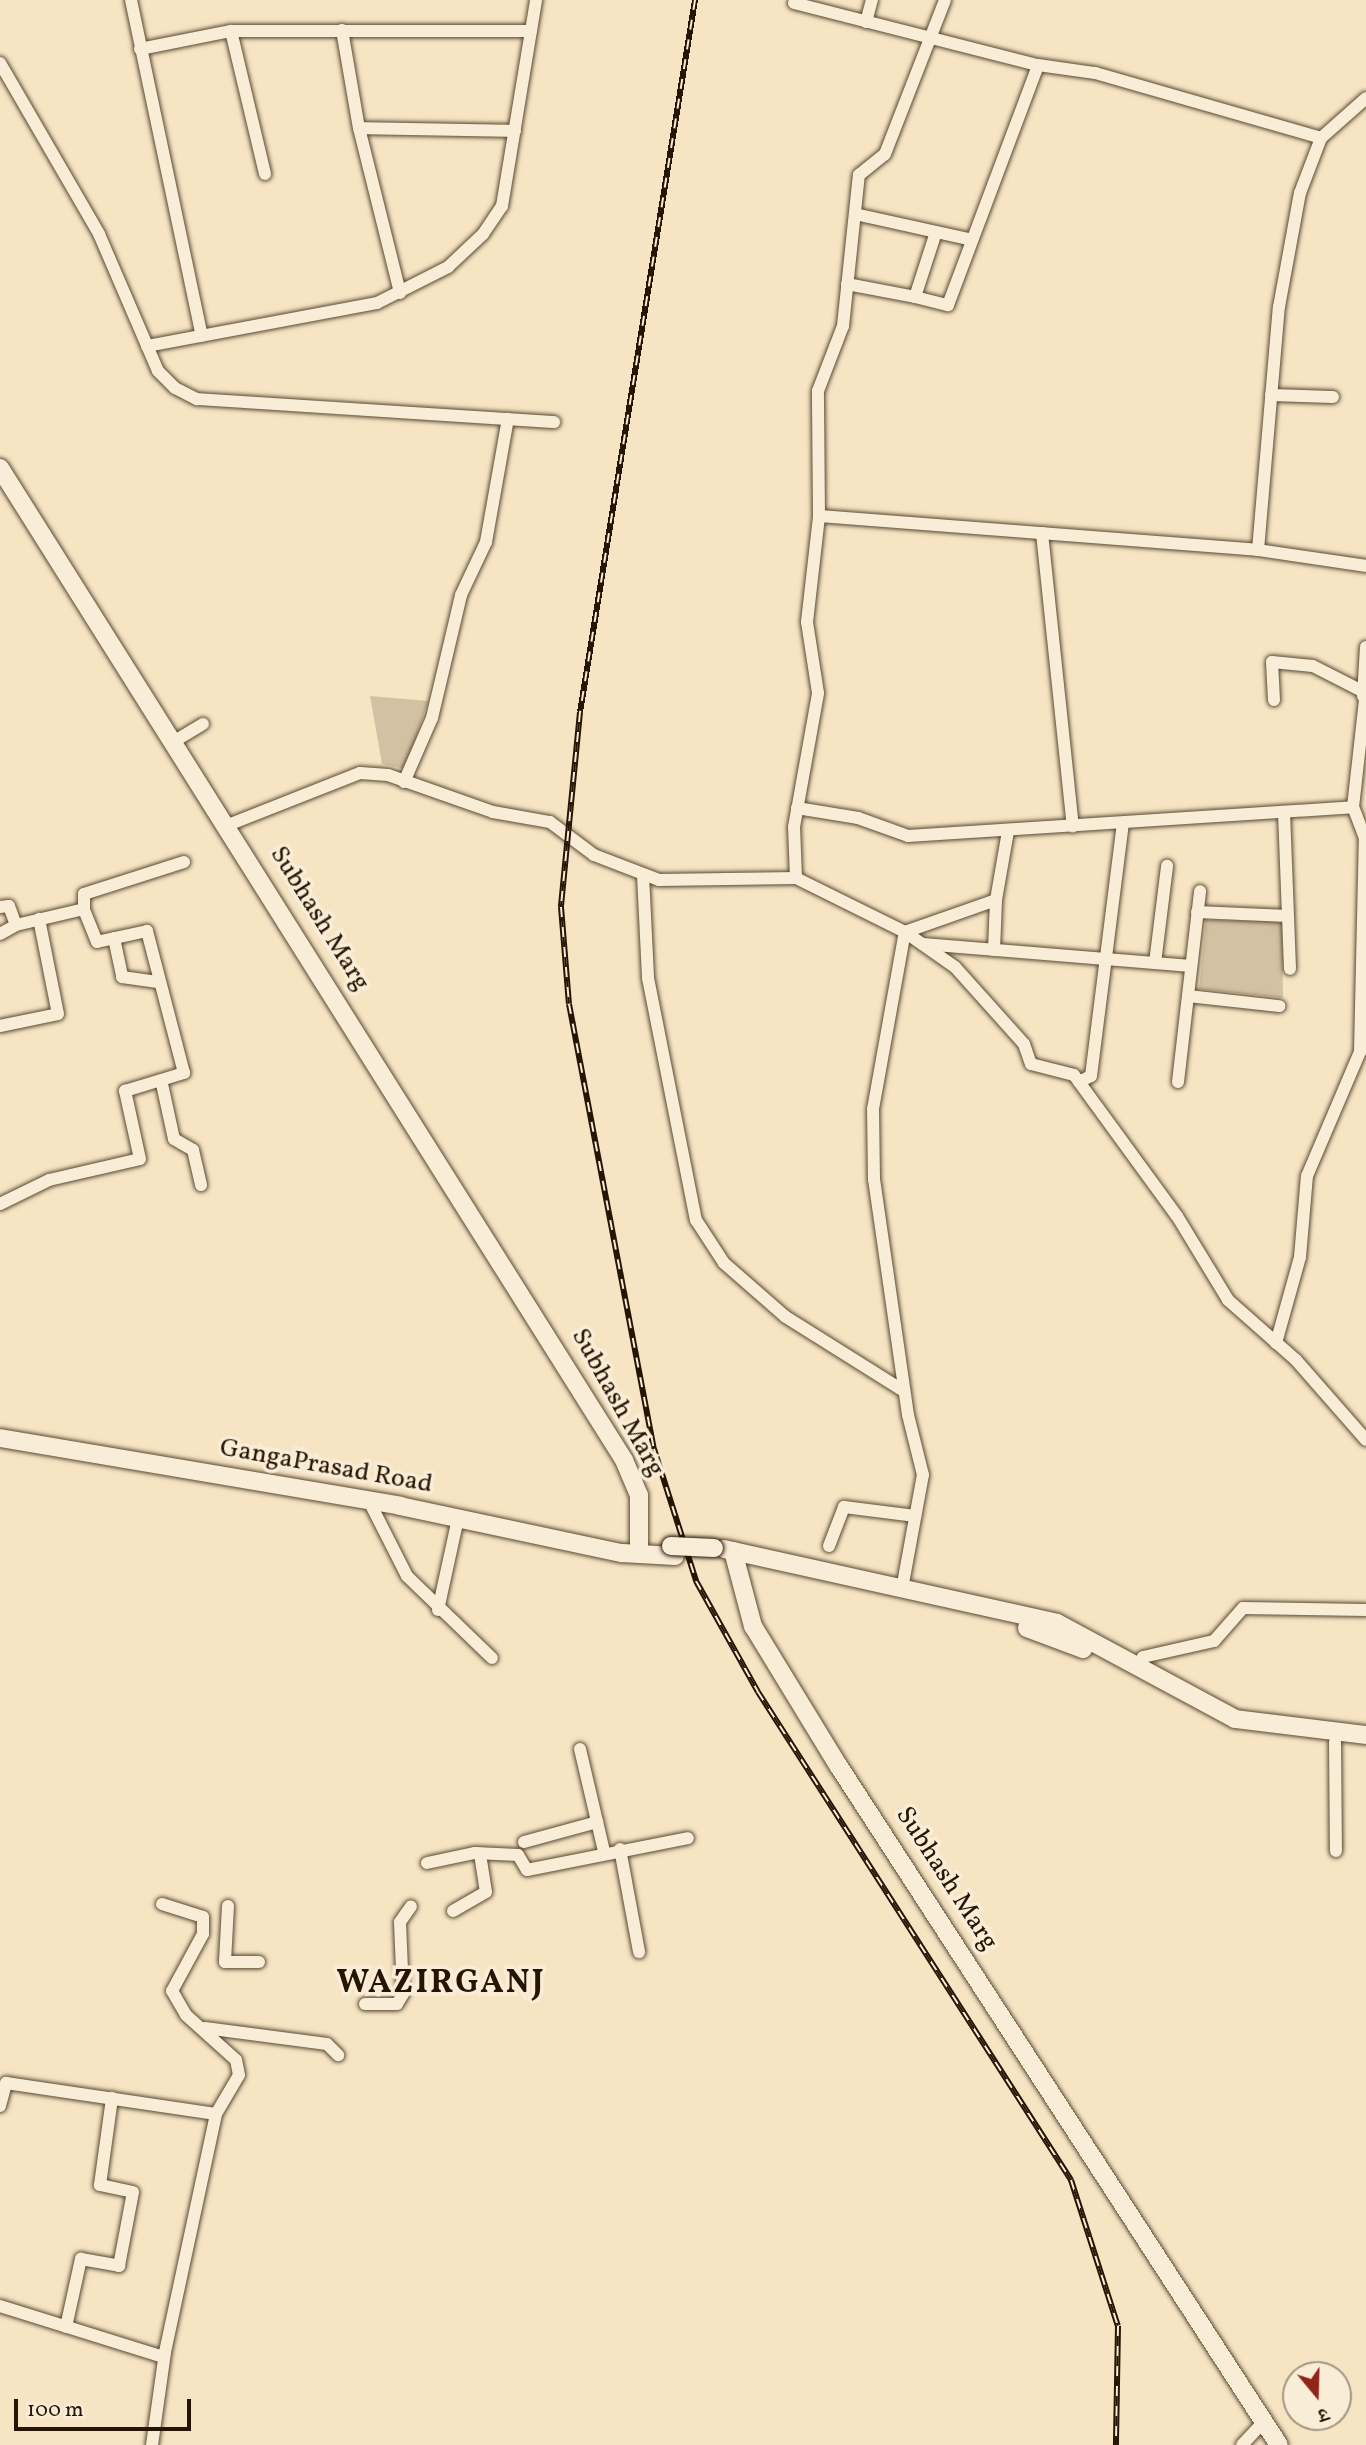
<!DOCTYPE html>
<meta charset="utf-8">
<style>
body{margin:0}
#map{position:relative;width:1366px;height:2445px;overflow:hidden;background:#f6e4c3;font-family:Vollkorn,"Noto Serif Devanagari",serif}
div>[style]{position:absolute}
.green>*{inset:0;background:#d2c1a2}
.roads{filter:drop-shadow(0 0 2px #594932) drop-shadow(0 0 2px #594932)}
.street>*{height:12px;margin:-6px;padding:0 6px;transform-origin:6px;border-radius:6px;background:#f9edd8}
.secondary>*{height:18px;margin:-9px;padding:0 9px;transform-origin:9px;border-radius:9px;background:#f9edd8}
.rail>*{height:6px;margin-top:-3px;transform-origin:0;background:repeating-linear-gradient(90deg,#f9edd8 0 10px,#251502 0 20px);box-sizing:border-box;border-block:2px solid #251502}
.bridges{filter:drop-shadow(0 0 2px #251502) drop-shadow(0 0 2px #251502)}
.secondary-bridge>*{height:18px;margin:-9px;padding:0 9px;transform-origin:9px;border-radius:9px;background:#f9edd8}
span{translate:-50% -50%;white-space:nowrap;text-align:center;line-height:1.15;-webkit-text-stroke:7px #f9edd8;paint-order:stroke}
.street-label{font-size:26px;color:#251502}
.district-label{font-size:33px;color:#251502;font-weight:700;letter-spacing:2px}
.north{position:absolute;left:1282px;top:2361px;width:70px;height:70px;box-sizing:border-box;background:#f9edd8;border:2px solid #a49782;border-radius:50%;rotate:161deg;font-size:19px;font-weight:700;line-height:28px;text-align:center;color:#251502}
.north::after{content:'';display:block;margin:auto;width:24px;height:32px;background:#8f2418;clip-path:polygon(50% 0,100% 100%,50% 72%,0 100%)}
.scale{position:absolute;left:14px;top:2399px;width:177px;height:32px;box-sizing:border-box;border:4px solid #251502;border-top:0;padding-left:9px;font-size:21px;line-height:24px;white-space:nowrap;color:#251502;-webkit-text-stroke:5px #f9edd8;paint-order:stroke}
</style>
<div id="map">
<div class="green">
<div style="clip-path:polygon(370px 696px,428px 701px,406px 769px,382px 764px)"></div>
<div style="clip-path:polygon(1206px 920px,1282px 922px,1283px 998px,1199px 989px)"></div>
</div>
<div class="roads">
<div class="street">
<div style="left:131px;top:0;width:343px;rotate:78.1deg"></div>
<div style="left:794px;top:3px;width:252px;rotate:14.3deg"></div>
<div style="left:1038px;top:65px;width:58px;rotate:8deg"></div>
<div style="left:1095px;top:73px;width:235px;rotate:16deg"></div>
<div style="left:866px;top:22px;width:23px;rotate:-75deg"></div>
<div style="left:342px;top:30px;width:99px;rotate:80.2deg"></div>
<div style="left:359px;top:128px;width:170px;rotate:76deg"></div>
<div style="left:231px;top:31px;width:147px;rotate:76.6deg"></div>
<div style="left:140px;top:49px;width:93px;rotate:-11.2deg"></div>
<div style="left:231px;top:31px;width:300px"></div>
<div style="left:0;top:63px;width:198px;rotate:59.9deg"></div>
<div style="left:99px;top:234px;width:149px;rotate:66.7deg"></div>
<div style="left:158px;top:371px;width:24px;rotate:45deg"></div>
<div style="left:175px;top:388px;width:25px;rotate:27deg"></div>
<div style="left:197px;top:399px;width:358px;rotate:3.7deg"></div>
<div style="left:359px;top:128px;width:156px;rotate:1.1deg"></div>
<div style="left:855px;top:214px;width:120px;rotate:12.5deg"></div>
<div style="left:847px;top:284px;width:69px;rotate:10.8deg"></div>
<div style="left:915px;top:297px;width:68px;rotate:-72.1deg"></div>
<div style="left:915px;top:297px;width:34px;rotate:14deg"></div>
<div style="left:948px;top:305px;width:256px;rotate:-69.4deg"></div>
<div style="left:147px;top:346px;width:234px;rotate:-10.6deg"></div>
<div style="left:377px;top:303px;width:80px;rotate:-26.9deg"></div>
<div style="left:448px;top:267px;width:48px;rotate:-43.3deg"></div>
<div style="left:483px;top:234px;width:34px;rotate:-56deg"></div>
<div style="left:502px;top:206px;width:209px;rotate:-80.6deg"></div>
<div style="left:1271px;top:395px;width:62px;rotate:1.8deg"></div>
<div style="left:819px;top:516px;width:440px;rotate:4.4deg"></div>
<div style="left:1258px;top:550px;width:109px;rotate:8.4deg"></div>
<div style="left:1042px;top:533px;width:295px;rotate:84deg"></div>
<div style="left:1258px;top:550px;width:244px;rotate:-85.1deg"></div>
<div style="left:1279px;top:307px;width:116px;rotate:-79.6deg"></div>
<div style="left:1300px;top:193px;width:59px;rotate:-69.1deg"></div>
<div style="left:1321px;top:138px;width:60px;rotate:-41.6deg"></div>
<div style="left:1363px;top:696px;width:49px;rotate:-86.5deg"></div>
<div style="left:1274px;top:700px;width:38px;rotate:-93deg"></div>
<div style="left:1272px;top:662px;width:41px;rotate:5.6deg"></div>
<div style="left:1313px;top:666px;width:57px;rotate:27deg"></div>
<div style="left:173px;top:742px;width:35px;rotate:-31deg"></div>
<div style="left:404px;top:782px;width:70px;rotate:-66.4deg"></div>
<div style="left:432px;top:718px;width:126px;rotate:-76.7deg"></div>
<div style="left:461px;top:595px;width:59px;rotate:-64.7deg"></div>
<div style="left:486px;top:542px;width:125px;rotate:-79.9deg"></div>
<div style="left:797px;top:808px;width:62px;rotate:9.3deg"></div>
<div style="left:858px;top:818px;width:53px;rotate:19.8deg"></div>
<div style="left:908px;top:836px;width:446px;rotate:-3.7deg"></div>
<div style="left:1284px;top:812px;width:157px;rotate:87.8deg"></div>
<div style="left:228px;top:825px;width:142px;rotate:-21.5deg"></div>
<div style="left:360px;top:773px;width:28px;rotate:4deg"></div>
<div style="left:388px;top:775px;width:111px;rotate:19.4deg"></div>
<div style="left:493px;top:812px;width:58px;rotate:10deg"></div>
<div style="left:550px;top:822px;width:55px;rotate:36.9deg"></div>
<div style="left:594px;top:855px;width:70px;rotate:21deg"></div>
<div style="left:659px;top:880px;width:137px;rotate:-0.8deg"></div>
<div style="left:796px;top:878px;width:122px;rotate:26.4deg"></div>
<div style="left:905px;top:932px;width:61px;rotate:35deg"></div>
<div style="left:955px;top:967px;width:103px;rotate:48.1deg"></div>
<div style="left:1024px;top:1044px;width:21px;rotate:71deg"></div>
<div style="left:1031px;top:1064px;width:44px;rotate:14.3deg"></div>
<div style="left:1074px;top:1075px;width:175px;rotate:53.9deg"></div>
<div style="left:1177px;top:1216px;width:98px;rotate:58.7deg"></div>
<div style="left:1228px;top:1300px;width:91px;rotate:41.4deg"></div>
<div style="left:1296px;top:1360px;width:106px;rotate:48.8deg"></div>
<div style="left:643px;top:875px;width:103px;rotate:87.2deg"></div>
<div style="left:648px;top:978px;width:247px;rotate:78.8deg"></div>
<div style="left:696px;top:1220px;width:51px;rotate:56.9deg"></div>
<div style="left:724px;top:1263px;width:82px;rotate:41.1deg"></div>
<div style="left:786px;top:1317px;width:139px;rotate:32.1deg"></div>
<div style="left:796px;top:878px;width:51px;rotate:-92.2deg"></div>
<div style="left:794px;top:827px;width:136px;rotate:-79.8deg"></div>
<div style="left:818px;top:693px;width:72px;rotate:-98.8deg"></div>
<div style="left:807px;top:622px;width:107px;rotate:-83.5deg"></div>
<div style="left:819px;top:516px;width:125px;rotate:-90.5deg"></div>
<div style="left:818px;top:391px;width:70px;rotate:-69deg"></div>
<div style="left:843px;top:326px;width:152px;rotate:-84deg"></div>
<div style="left:859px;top:175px;width:33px;rotate:-39deg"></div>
<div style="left:885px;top:154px;width:165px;rotate:-68.7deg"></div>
<div style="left:0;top:907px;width:9px;rotate:-6deg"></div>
<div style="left:9px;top:906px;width:20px;rotate:70deg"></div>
<div style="left:16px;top:925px;width:70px;rotate:-13.2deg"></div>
<div style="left:84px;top:909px;width:15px;rotate:-90deg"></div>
<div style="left:84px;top:894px;width:105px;rotate:-17.7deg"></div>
<div style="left:1197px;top:912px;width:91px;rotate:2.5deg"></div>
<div style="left:905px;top:932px;width:96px;rotate:-19.4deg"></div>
<div style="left:996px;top:900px;width:70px;rotate:-80.1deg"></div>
<div style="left:0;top:934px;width:18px;rotate:-29deg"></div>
<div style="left:114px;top:938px;width:40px;rotate:78deg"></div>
<div style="left:122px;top:977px;width:36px;rotate:8deg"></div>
<div style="left:923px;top:944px;width:269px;rotate:4.7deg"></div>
<div style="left:994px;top:950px;width:50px;rotate:-87.7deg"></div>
<div style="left:1155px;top:963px;width:98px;rotate:-82.9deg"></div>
<div style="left:1188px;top:996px;width:92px;rotate:6.3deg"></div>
<div style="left:0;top:1026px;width:59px;rotate:-11.7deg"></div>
<div style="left:58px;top:1014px;width:97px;rotate:-101.3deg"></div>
<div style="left:1079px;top:1082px;width:13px;rotate:-27deg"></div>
<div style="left:1091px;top:1076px;width:255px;rotate:-82.8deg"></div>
<div style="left:1178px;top:1082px;width:192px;rotate:-83.4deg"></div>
<div style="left:162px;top:1084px;width:56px;rotate:77.7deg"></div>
<div style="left:174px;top:1139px;width:22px;rotate:30deg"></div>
<div style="left:193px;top:1150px;width:36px;rotate:77deg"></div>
<div style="left:0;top:1204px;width:55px;rotate:-26.1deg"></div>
<div style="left:49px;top:1180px;width:93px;rotate:-13deg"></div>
<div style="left:140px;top:1159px;width:70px;rotate:-102.4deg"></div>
<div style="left:125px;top:1091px;width:62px;rotate:-17deg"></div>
<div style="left:184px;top:1073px;width:147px;rotate:-104.6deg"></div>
<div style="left:147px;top:931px;width:51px;rotate:167.6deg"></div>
<div style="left:97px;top:942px;width:35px;rotate:-112deg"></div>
<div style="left:1276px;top:1343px;width:89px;rotate:-74.4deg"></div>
<div style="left:1300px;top:1257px;width:81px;rotate:-85.1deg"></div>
<div style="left:1307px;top:1176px;width:135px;rotate:-66.9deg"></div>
<div style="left:1360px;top:1052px;width:214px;rotate:-88.7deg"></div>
<div style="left:1365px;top:838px;width:33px;rotate:-111deg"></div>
<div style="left:1353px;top:807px;width:117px;rotate:-83.6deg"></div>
<div style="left:369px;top:1501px;width:84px;rotate:63.1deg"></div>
<div style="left:407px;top:1576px;width:118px;rotate:44deg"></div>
<div style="left:829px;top:1546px;width:42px;rotate:-69deg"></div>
<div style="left:844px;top:1507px;width:72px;rotate:7.2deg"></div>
<div style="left:902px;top:1589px;width:116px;rotate:-79.6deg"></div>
<div style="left:923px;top:1475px;width:62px;rotate:-104deg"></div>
<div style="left:908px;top:1415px;width:237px;rotate:-98.2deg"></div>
<div style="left:874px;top:1180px;width:71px;rotate:-90.8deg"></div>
<div style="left:873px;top:1109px;width:180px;rotate:-79.8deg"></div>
<div style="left:438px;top:1610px;width:94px;rotate:-77.7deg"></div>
<div style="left:1138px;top:1667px;width:11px;rotate:-63deg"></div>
<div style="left:1143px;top:1657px;width:73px;rotate:-12.7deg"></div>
<div style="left:1214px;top:1641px;width:44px;rotate:-48.7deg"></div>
<div style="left:1243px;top:1608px;width:123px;rotate:0.9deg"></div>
<div style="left:1335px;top:1742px;width:109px;rotate:89.5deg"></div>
<div style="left:580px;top:1749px;width:105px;rotate:76.8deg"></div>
<div style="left:524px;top:1842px;width:76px;rotate:-15.3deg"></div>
<div style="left:620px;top:1849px;width:105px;rotate:79.5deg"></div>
<div style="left:427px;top:1863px;width:49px;rotate:-11.8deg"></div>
<div style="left:475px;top:1853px;width:43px;rotate:2.7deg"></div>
<div style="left:518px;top:1855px;width:17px;rotate:59deg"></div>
<div style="left:527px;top:1870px;width:164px;rotate:-11.2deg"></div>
<div style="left:228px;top:1906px;width:56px;rotate:93.1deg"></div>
<div style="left:225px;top:1962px;width:34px"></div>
<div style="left:453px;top:1911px;width:38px;rotate:-30deg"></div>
<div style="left:486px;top:1892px;width:39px;rotate:-99deg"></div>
<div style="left:365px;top:2004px;width:32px"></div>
<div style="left:397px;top:2004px;width:12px;rotate:-59deg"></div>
<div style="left:403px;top:1994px;width:72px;rotate:-92.4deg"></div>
<div style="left:400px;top:1922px;width:19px;rotate:-55deg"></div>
<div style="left:205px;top:2028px;width:123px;rotate:7.5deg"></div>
<div style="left:327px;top:2044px;width:16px;rotate:45deg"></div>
<div style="left:0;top:2106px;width:24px;rotate:-75deg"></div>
<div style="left:6px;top:2083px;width:212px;rotate:8.4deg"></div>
<div style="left:0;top:2306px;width:172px;rotate:17.3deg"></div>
<div style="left:66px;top:2327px;width:70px;rotate:-77.6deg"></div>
<div style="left:81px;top:2259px;width:39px;rotate:10deg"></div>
<div style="left:119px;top:2266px;width:75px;rotate:-79.3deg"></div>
<div style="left:133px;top:2192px;width:34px;rotate:-168deg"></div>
<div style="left:100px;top:2185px;width:88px;rotate:-82.1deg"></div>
<div style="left:152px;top:2445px;width:94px;rotate:-82deg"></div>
<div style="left:165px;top:2352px;width:243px;rotate:-77.9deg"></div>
<div style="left:216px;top:2114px;width:45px;rotate:-59.5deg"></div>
<div style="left:239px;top:2075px;width:15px;rotate:-101deg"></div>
<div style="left:236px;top:2060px;width:67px;rotate:-138deg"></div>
<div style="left:186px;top:2015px;width:28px;rotate:-120deg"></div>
<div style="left:172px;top:1991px;width:65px;rotate:-61.5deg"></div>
<div style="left:203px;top:1934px;width:17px;rotate:-90deg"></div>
<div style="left:203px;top:1917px;width:43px;rotate:-162.4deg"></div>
<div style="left:1242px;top:2445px;width:33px;rotate:-47deg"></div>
</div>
<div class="secondary">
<div style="left:0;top:468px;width:1172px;rotate:57.83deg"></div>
<div style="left:624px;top:1460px;width:38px;rotate:67deg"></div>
<div style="left:639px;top:1495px;width:59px;rotate:90deg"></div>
<div style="left:0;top:1438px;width:406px;rotate:9.6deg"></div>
<div style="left:400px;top:1506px;width:227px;rotate:12deg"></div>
<div style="left:622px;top:1553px;width:53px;rotate:3.2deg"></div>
<div style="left:724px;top:1549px;width:341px;rotate:12.5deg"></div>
<div style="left:1057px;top:1623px;width:202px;rotate:28.3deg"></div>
<div style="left:1235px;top:1719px;width:132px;rotate:7deg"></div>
<div style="left:733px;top:1551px;width:78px;rotate:75.1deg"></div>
<div style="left:753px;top:1626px;width:163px;rotate:58.6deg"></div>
<div style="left:838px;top:1765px;width:810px;rotate:57.04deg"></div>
<div style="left:1027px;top:1628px;width:60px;rotate:20.6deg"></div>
</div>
</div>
<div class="rail">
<div style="left:695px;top:0;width:721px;rotate:99.17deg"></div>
<div style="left:580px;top:712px;width:196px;rotate:95.6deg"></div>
<div style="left:561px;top:907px;width:97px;rotate:85.3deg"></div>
<div style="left:569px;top:1004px;width:453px;rotate:79.2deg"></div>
<div style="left:654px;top:1449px;width:139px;rotate:72.3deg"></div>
<div style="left:696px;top:1581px;width:127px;rotate:60.8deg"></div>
<div style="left:758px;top:1692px;width:580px;rotate:57.32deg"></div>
<div style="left:1071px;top:2180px;width:153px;rotate:72.2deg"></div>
<div style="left:1118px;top:2326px;width:119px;rotate:91deg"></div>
</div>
<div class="bridges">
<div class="secondary-bridge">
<div style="left:671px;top:1546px;width:43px;rotate:2.7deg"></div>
</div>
</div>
<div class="street-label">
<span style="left:319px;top:919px;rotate:58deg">Subhash Marg</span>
<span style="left:617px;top:1403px;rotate:61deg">Subhash Marg</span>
<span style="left:326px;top:1467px;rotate:10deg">GangaPrasad Road</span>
<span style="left:946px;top:1879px;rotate:57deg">Subhash Marg</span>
</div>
<div class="district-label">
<span style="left:441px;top:1985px">WAZIRGANJ</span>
</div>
<div class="north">उ</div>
<div class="scale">100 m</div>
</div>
